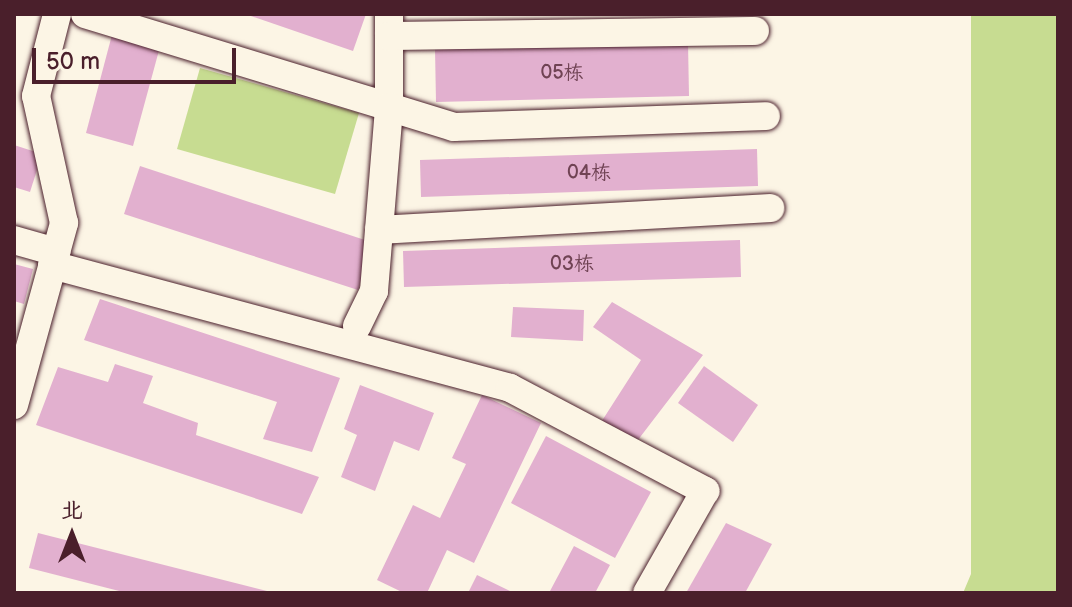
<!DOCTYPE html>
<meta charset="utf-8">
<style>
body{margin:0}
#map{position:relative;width:1072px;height:607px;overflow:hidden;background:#fcf5e5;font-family:"Balsamiq Sans","LXGW WenKai TC",sans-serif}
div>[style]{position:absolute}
.green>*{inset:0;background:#c7dc91}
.building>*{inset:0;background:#e2b0cf}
.roads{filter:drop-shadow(0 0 2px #4a1f2b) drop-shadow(0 0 2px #4a1f2b)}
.minor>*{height:28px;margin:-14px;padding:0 14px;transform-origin:14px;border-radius:14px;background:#fcf5e5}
span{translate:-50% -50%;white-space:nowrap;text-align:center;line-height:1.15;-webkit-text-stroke:8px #fcf5e5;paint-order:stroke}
.number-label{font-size:20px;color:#704354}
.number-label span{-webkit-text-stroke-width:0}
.frame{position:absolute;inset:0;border:16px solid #4a1f2b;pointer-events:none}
.north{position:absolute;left:32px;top:495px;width:80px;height:80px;-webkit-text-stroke:6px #fcf5e5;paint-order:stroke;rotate:0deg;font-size:22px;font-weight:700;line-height:32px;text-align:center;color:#4a1f2b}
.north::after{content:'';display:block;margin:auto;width:28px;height:36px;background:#4a1f2b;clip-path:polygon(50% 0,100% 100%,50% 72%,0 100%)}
.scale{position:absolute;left:32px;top:48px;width:204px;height:36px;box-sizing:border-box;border:4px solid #4a1f2b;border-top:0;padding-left:10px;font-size:24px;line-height:28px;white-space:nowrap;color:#4a1f2b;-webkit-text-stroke:6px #fcf5e5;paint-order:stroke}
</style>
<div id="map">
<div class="green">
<div style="clip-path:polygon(971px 14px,1058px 14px,1058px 593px,963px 593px,971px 574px)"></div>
<div style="clip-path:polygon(200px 68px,359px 113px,335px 194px,177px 149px)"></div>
</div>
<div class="building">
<div style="clip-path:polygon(245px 14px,366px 14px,353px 51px)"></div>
<div style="clip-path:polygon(113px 31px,161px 43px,133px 146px,86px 133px)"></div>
<div style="clip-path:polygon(688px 43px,689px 96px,436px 102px,435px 49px)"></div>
<div style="clip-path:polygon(14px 145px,42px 154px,30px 192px,14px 187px)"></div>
<div style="clip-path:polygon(757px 149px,758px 186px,421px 197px,420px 160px)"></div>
<div style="clip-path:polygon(140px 166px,374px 243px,358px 290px,124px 214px)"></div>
<div style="clip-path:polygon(740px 240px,741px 277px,404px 287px,403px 251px)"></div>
<div style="clip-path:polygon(14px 264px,33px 269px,24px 304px,14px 301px)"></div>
<div style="clip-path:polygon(100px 299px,340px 378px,312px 452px,263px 439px,277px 402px,84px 340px)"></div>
<div style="clip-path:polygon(612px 302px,703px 355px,631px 449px,598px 427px,641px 360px,593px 327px)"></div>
<div style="clip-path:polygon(513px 307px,584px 310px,583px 341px,511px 337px)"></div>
<div style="clip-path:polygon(115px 364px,153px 376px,143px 403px,198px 423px,196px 435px,319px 477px,302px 514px,36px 425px,58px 367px,108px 382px)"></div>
<div style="clip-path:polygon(704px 366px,758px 405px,733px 442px,678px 403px)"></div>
<div style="clip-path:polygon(360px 385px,434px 413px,419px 451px,394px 441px,375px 491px,341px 477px,357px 435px,344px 429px)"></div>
<div style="clip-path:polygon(482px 395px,541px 423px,474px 563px,447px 550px,427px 593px,404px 593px,377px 580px,413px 505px,440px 518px,466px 464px,452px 458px)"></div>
<div style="clip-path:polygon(546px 436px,651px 492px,615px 558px,511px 503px)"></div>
<div style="clip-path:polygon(726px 523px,772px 544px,745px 593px,686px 593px)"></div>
<div style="clip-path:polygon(38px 533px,271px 592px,271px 593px,127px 593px,29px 568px)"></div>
<div style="clip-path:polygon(574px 546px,610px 565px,595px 593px,550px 591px)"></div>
<div style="clip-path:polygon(477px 575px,514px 593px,468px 593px)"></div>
</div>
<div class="roads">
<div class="minor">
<div style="left:85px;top:14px;width:318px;rotate:17deg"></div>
<div style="left:389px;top:107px;width:93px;rotate:-90deg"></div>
<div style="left:389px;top:36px;width:366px;rotate:-0.8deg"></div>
<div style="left:379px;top:230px;width:392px;rotate:-3.2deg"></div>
<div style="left:14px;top:240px;width:44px;rotate:15.9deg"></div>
<div style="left:52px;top:265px;width:474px;rotate:15deg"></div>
<div style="left:510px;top:388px;width:221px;rotate:27.8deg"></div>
<div style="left:705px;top:491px;width:117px;rotate:119.6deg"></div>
<div style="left:357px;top:326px;width:39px;rotate:-64deg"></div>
<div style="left:374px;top:291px;width:185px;rotate:-85.3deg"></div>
<div style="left:389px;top:107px;width:68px;rotate:17.1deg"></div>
<div style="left:454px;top:127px;width:312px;rotate:-2deg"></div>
<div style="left:14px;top:405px;width:189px;rotate:-74.6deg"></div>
<div style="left:64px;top:223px;width:130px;rotate:-102.4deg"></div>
<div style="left:36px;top:96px;width:85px;rotate:-75.6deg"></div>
</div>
</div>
<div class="number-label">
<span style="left:562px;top:73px">05栋</span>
<span style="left:589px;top:173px">04栋</span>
<span style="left:572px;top:264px">03栋</span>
</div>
<div class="frame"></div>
<div class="north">北</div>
<div class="scale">50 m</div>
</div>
